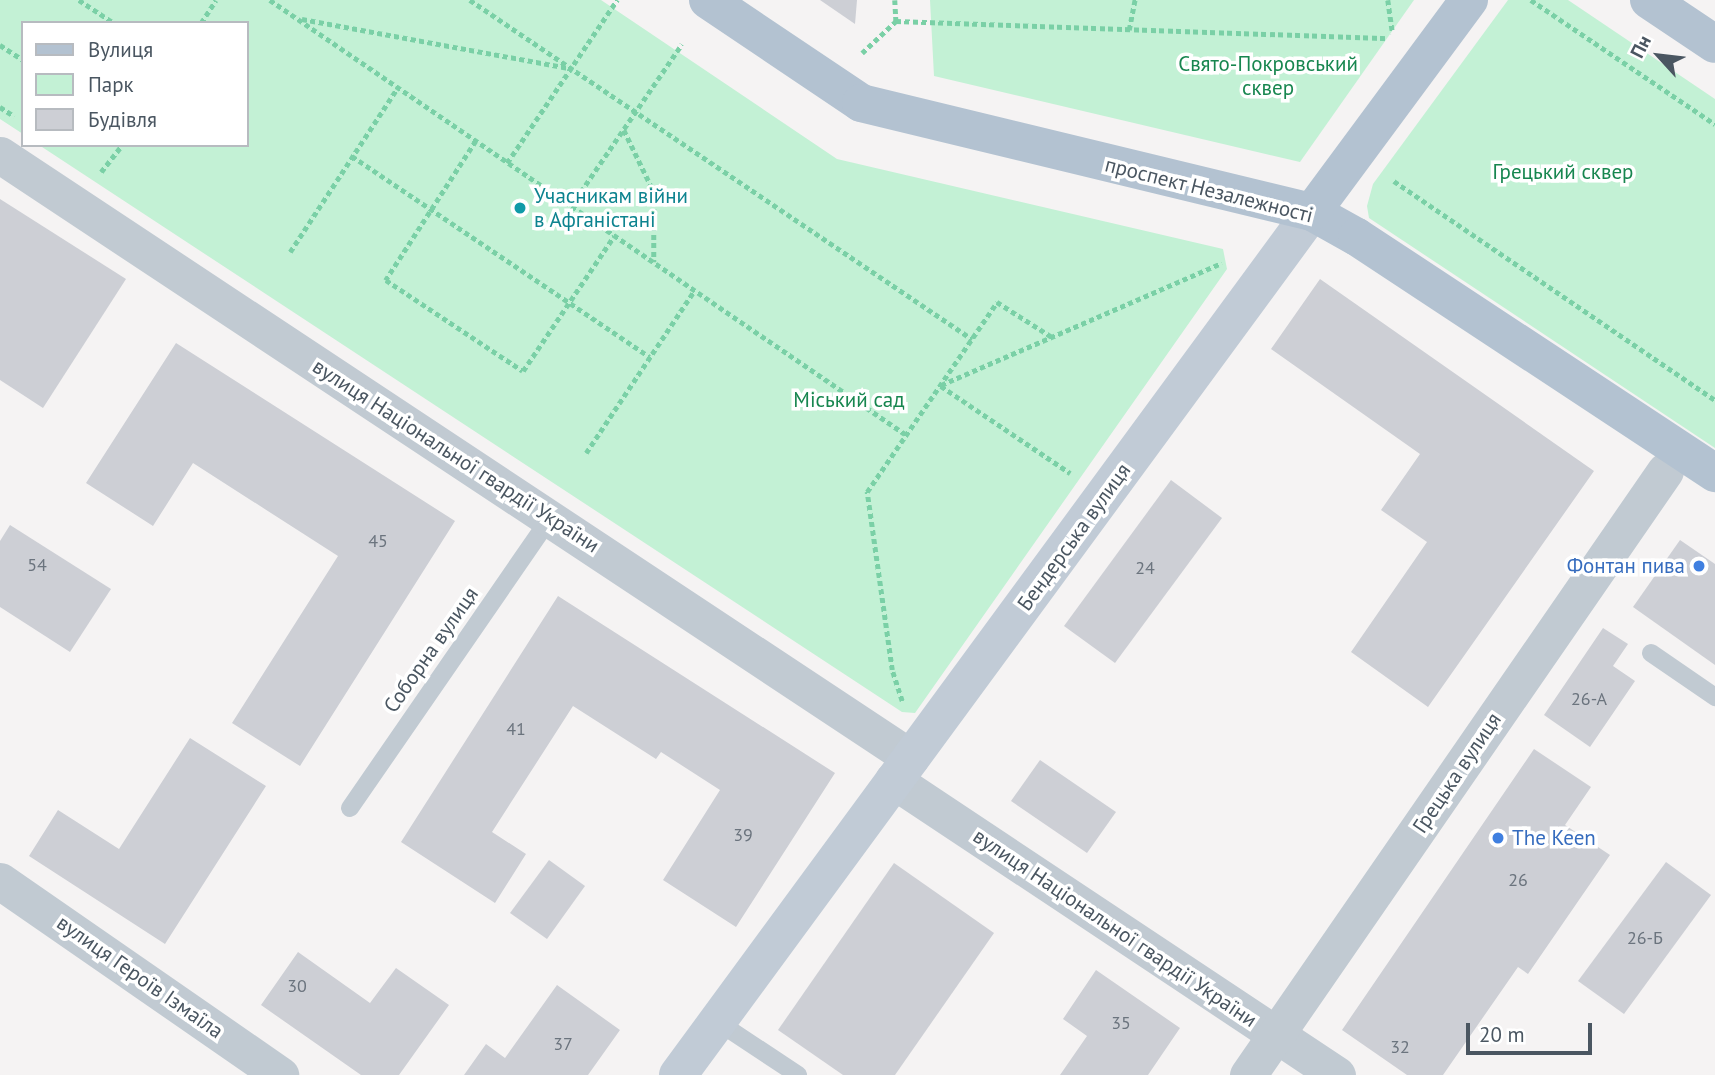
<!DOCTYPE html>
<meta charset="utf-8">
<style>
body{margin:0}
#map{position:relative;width:1715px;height:1075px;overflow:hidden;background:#f5f3f3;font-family:"PT Sans",sans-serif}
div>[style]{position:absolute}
.green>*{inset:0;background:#c3f1d5}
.building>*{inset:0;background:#cdcfd5}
.path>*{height:4.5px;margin-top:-2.25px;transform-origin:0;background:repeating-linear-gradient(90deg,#7ad0a6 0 5px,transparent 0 8.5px)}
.lane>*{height:18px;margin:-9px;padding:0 9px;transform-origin:9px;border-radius:9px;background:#c1cad2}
.street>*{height:37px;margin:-18.5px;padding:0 18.5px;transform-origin:18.5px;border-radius:18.5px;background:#c1cad2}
.secondary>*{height:38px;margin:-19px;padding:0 19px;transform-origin:19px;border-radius:19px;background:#c1cbd6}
.primary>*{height:38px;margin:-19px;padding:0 19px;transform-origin:19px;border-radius:19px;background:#b3c2d1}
.dots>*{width:19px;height:19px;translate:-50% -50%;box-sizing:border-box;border:4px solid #fff;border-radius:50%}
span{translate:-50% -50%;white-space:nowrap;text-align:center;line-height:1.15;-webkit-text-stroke:7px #fff;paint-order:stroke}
.number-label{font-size:18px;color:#6b747e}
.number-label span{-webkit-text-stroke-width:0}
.park-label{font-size:21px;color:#17864f}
.street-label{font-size:21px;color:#4a5661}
.culture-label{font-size:21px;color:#0d838f}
.left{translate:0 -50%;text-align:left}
.shop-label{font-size:21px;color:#366cbe}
.right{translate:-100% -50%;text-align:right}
.legend{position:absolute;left:21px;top:21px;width:228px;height:126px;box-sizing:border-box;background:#fff;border:2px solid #b7bbc0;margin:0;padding:9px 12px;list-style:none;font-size:21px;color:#4a5661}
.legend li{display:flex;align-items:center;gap:14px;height:35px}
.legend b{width:35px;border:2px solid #b7bbc0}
.north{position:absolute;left:1624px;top:21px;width:70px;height:70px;-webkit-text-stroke:5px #fff;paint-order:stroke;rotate:297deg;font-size:19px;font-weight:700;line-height:28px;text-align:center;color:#4a5661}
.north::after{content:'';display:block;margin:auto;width:24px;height:32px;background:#4a5661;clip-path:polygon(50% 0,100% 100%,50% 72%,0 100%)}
.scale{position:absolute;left:1466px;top:1023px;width:126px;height:32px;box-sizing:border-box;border:4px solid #4a5661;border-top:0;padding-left:9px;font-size:21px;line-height:24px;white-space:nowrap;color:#4a5661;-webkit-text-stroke:5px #fff;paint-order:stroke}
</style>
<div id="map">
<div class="green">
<div style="clip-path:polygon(0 0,601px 0,837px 159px,1223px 249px,1227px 269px,915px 713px,902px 712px,39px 145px,247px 145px,247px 23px,23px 23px,23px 134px,0 119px)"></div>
<div style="clip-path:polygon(930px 0,1414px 0,1300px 162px,934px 76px)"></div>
<div style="clip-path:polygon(1508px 0,1568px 0,1715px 99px,1715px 448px,1369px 218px,1367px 206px,1373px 184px)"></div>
</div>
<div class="building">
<div style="clip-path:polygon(820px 0,857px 0,855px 24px)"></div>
<div style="clip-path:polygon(0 199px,126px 279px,43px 408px,0 380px)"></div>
<div style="clip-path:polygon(1320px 279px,1594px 471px,1428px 707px,1351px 652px,1427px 542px,1381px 510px,1420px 454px,1271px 349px)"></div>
<div style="clip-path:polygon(176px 343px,455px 521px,300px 766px,232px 723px,338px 556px,193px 463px,153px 526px,86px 483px)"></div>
<div style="clip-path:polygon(1171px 480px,1222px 518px,1115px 663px,1064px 626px)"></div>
<div style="clip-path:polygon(10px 525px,111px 589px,70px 652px,0 607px,0 541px)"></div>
<div style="clip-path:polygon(1680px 540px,1715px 564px,1715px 665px,1633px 607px)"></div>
<div style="clip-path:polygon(558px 596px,835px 773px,736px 927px,663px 880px,720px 790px,661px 752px,656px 759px,573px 706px,492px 832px,526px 854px,495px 903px,401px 842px)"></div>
<div style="clip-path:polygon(1603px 628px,1628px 644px,1613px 666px,1635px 681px,1590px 747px,1544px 715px)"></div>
<div style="clip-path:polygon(190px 738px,266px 786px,165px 944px,29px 856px,58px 810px,119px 849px)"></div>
<div style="clip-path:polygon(1534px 749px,1591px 787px,1565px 825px,1610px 855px,1528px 974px,1518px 967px,1443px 1075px,1407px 1075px,1342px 1030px)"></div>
<div style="clip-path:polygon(1040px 760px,1116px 812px,1087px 853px,1011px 801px)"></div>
<div style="clip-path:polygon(549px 860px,585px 886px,547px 939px,510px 913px)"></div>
<div style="clip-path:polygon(1666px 862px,1711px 895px,1624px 1014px,1578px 981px)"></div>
<div style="clip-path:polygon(894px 863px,994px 933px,895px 1075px,843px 1075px,778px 1030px)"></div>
<div style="clip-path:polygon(298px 952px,370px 1003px,396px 968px,449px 1005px,399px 1075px,361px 1075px,261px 1005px)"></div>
<div style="clip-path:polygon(1096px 970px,1180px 1028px,1148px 1075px,1060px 1075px,1087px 1036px,1063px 1019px)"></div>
<div style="clip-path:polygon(557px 985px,620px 1030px,588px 1075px,464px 1075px,486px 1044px,505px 1058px)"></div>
</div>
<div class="path">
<div style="left:79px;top:0;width:42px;rotate:33.3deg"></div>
<div style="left:270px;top:0;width:769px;rotate:34.35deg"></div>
<div style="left:470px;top:0;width:606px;rotate:34.03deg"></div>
<div style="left:895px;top:0;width:21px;rotate:87deg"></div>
<div style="left:1388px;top:0;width:34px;rotate:82deg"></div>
<div style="left:1531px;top:0;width:222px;rotate:34deg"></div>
<div style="left:302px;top:19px;width:271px;rotate:10.4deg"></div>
<div style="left:201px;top:23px;width:27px;rotate:-57deg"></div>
<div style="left:1129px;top:30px;width:31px;rotate:-79deg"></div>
<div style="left:0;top:45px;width:27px;rotate:33deg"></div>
<div style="left:862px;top:53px;width:47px;rotate:-43.3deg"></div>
<div style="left:896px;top:21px;width:493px;rotate:2deg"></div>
<div style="left:0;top:107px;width:17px;rotate:33deg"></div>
<div style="left:624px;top:130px;width:69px;rotate:64.2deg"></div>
<div style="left:654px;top:192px;width:70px;rotate:90deg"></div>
<div style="left:476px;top:141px;width:166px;rotate:122.9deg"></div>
<div style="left:386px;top:280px;width:164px;rotate:33.6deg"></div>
<div style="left:523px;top:371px;width:163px;rotate:-56deg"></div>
<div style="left:352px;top:156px;width:359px;rotate:34deg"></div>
<div style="left:507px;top:163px;width:197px;rotate:-56deg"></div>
<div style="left:101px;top:172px;width:34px;rotate:-52deg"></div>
<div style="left:1394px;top:181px;width:389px;rotate:34.3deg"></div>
<div style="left:571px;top:206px;width:196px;rotate:-55.6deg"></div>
<div style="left:290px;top:252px;width:197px;rotate:-56.8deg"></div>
<div style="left:941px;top:385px;width:306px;rotate:-23.5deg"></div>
<div style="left:941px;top:386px;width:156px;rotate:34deg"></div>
<div style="left:586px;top:453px;width:195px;rotate:-56.3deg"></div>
<div style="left:902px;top:701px;width:33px;rotate:-108deg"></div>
<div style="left:892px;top:670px;width:180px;rotate:-98deg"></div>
<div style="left:867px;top:492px;width:230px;rotate:-55.6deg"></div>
<div style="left:997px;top:302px;width:65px;rotate:32.5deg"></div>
</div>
<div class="lane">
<div style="left:1651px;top:653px;width:78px;rotate:34.5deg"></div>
<div style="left:350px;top:808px;width:352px;rotate:-55.4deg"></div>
<div style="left:718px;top:1022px;width:96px;rotate:33.5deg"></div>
</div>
<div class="street">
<div style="left:0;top:155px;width:1092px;rotate:33.5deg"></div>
<div style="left:893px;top:780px;width:533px;rotate:33.6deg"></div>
<div style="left:0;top:881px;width:341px;rotate:34.7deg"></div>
<div style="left:1248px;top:1075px;width:734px;rotate:-55.38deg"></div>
</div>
<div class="secondary">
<div style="left:678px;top:1075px;width:1071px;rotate:-53.7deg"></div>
</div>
<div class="primary">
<div style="left:708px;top:0;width:184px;rotate:33.9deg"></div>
<div style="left:861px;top:103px;width:464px;rotate:13.6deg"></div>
<div style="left:1312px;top:212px;width:51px;rotate:29.1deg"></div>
<div style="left:1357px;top:237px;width:429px;rotate:33.4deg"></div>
<div style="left:1649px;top:0;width:79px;rotate:33.7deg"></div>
<div style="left:1312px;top:212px;width:264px;rotate:-53.5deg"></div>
</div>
<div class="dots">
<div style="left:520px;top:208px;background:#0f9aa8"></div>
<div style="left:1699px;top:566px;background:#3f7fe0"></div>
<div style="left:1498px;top:838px;background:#3f7fe0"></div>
</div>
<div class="number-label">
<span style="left:378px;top:541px">45</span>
<span style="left:37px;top:565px">54</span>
<span style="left:1145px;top:568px">24</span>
<span style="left:1589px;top:699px">26-А</span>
<span style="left:516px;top:729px">41</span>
<span style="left:743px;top:835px">39</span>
<span style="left:1518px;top:880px">26</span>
<span style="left:1645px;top:938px">26-Б</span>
<span style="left:297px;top:986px">30</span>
<span style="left:1121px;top:1023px">35</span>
<span style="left:563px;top:1044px">37</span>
<span style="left:1400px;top:1047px">32</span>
</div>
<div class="park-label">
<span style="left:1268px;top:76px">Свято-Покровський<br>сквер</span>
<span style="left:1563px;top:172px">Грецький сквер</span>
<span style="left:849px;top:400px">Міський сад</span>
</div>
<div class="street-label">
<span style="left:1209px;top:190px;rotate:14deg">проспект Незалежності</span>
<span style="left:456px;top:456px;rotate:33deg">вулиця Національної гвардії України</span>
<span style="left:1074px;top:537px;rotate:-54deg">Бендерська вулиця</span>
<span style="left:431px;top:650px;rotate:-55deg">Соборна вулиця</span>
<span style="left:1457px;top:773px;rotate:-56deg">Грецька вулиця</span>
<span style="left:1115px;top:928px;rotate:34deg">вулиця Національної гвардії України</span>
<span style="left:140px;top:977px;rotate:35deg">вулиця Героїв Ізмаїла</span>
</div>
<div class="culture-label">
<span class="left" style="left:534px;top:208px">Учасникам війни<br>в Афганістані</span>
</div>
<div class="shop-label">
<span class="right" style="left:1685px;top:566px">Фонтан пива</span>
<span class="left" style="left:1512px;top:838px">The Keen</span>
</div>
<ul class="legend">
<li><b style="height:9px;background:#b3c2d1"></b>Вулиця</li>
<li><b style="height:19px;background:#c3f1d5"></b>Парк</li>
<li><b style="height:19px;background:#cdcfd5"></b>Будівля</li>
</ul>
<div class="north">Пн</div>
<div class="scale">20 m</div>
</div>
